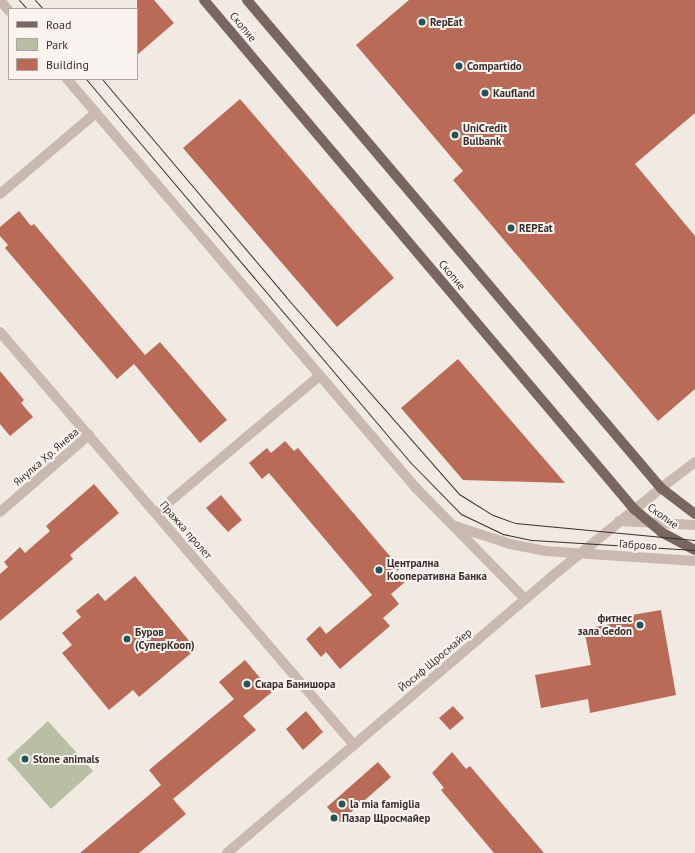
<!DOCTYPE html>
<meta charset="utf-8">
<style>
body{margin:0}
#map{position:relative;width:695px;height:853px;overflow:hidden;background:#f1eae2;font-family:"PT Sans",sans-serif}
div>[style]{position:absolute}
.green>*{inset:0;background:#b8bfa3}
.building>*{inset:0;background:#ba6b58}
.minor>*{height:10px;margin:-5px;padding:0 5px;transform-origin:5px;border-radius:5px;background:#c9b9af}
.tertiary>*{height:10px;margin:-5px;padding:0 5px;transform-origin:5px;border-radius:5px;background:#c9b9af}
.primary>*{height:10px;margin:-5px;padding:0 5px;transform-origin:5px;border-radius:5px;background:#79665f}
.tram>*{height:1px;margin:-0.5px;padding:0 0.5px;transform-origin:0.5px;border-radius:0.5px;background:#392f2c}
.dots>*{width:11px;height:11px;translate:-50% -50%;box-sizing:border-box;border:2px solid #f9f4ef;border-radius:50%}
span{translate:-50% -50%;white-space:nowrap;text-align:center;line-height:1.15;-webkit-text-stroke:4px #f9f4ef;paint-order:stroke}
.poi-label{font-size:11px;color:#392f2c;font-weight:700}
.left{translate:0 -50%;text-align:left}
.right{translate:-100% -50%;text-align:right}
.street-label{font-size:11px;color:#392f2c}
.legend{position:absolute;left:8px;top:8px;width:130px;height:72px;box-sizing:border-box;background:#f9f4ef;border:1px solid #aca5a1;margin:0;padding:5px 7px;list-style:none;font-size:12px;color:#392f2c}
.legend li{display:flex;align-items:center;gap:8px;height:20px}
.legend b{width:20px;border:1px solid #aca5a1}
</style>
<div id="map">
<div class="green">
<div style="clip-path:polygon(48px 721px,93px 771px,51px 809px,7px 759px)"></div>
</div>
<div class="building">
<div style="clip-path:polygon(137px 0,154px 0,174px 23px,137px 55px)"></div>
<div style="clip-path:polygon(409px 0,695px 0,695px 113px,635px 164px,695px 236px,695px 389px,658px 421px,453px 180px,463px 171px,356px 45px)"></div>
<div style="clip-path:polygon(240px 99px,394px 278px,337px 327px,183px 148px)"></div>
<div style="clip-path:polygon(19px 211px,31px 226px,34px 224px,145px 355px,160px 342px,227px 420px,200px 443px,134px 364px,117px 379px,5px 248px,8px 245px,0 236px,0 227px)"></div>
<div style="clip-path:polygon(458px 359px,565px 483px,463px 480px,401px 408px)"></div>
<div style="clip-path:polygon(0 371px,24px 400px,21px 403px,33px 417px,10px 436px,0 424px)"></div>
<div style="clip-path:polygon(285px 441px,294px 451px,298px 448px,400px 568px,396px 572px,405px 582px,391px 594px,399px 604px,383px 618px,390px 626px,340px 669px,326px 652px,321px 657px,306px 639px,320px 626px,326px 634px,372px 595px,269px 473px,262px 479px,249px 463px,267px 448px,271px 453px)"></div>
<div style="clip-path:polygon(94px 484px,119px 513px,70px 555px,73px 559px,0 621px,0 574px,8px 567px,4px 562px,20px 547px,25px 553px,50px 531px,46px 526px)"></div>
<div style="clip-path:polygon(221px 495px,242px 520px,228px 532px,206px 508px)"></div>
<div style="clip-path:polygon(135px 576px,196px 649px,139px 697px,133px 690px,109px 710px,62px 653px,72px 645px,62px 633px,81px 617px,76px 611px,98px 593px,105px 601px)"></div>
<div style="clip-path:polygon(661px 610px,676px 695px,590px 713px,588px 699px,541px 708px,535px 675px,591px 665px,584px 629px,616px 623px,615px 618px)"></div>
<div style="clip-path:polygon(245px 660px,272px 692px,243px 716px,256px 730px,173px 799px,186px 814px,139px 853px,80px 853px,161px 785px,149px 770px,234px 699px,219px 682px)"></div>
<div style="clip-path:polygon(453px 706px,464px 718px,450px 730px,439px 718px)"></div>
<div style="clip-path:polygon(306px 711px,323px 732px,303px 750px,286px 729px)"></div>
<div style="clip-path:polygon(452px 752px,466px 769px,470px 766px,544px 853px,494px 853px,441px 790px,444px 788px,432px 773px)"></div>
<div style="clip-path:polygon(378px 762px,391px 777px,340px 822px,327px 807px)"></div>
</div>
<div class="minor">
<div style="left:0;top:0;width:14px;rotate:51deg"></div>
<div style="left:67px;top:79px;width:538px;rotate:49.53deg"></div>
<div style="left:416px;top:488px;width:156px;rotate:45.5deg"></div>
<div style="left:0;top:194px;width:126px;rotate:-40.2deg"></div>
<div style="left:0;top:332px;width:544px;rotate:49.4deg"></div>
<div style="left:661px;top:488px;width:43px;rotate:-37.4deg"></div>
<div style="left:0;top:512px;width:118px;rotate:-40.9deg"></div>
<div style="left:156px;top:513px;width:213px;rotate:-40deg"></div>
</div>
<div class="tertiary">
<div style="left:619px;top:521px;width:76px;rotate:3deg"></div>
<div style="left:455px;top:526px;width:58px;rotate:18.1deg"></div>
<div style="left:510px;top:544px;width:36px;rotate:11deg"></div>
<div style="left:545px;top:551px;width:150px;rotate:3.8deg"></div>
<div style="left:227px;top:853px;width:424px;rotate:-40.4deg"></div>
<div style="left:550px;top:578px;width:143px;rotate:-39deg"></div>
</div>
<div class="primary">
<div style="left:204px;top:0;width:666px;rotate:49.81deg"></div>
<div style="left:634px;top:509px;width:35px;rotate:40deg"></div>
<div style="left:661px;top:532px;width:38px;rotate:28deg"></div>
<div style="left:247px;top:0;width:640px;rotate:49.69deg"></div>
<div style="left:661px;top:488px;width:43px;rotate:37.4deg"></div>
</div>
<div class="tram">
<div style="left:19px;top:0;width:12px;rotate:48deg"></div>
<div style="left:35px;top:0;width:12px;rotate:48deg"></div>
<div style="left:86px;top:79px;width:502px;rotate:49.77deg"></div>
<div style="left:410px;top:462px;width:73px;rotate:45.6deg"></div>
<div style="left:461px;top:514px;width:47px;rotate:25.5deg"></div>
<div style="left:503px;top:534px;width:30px;rotate:12deg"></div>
<div style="left:532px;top:540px;width:163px;rotate:3.5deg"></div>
<div style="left:102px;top:79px;width:285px;rotate:49.8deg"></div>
<div style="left:286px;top:297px;width:262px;rotate:48.7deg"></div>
<div style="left:459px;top:494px;width:40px;rotate:32deg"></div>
<div style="left:493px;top:515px;width:23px;rotate:20deg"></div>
<div style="left:515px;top:523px;width:181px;rotate:5.4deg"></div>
</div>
<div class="dots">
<div style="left:422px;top:22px;background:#265556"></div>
<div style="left:459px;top:66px;background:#265556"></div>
<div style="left:485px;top:93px;background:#265556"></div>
<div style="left:455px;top:135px;background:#265556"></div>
<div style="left:511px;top:228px;background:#265556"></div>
<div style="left:379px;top:570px;background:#265556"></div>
<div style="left:640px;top:625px;background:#265556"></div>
<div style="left:127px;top:639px;background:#265556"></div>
<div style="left:247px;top:684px;background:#265556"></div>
<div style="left:25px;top:759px;background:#265556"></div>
<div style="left:342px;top:804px;background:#265556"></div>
<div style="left:334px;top:818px;background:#265556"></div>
</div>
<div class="poi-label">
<span class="left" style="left:430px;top:22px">RepEat</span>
<span class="left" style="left:467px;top:66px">Compartido</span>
<span class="left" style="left:493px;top:93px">Kaufland</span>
<span class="left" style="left:463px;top:135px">UniCredit<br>Bulbank</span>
<span class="left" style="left:519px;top:228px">REPEat</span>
<span class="left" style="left:387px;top:570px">Централна<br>Кооперативна Банка</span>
<span class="right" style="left:632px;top:625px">фитнес<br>зала Gedon</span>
<span class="left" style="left:135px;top:639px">Буров<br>(СуперКооп)</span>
<span class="left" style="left:255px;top:684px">Скара Банишора</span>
<span class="left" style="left:33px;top:759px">Stone animals</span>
<span class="left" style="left:350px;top:804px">la mia famiglia</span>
<span class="left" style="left:342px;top:818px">Пазар Щросмайер</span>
</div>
<div class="street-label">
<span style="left:243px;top:27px;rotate:50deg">Скопие</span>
<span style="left:452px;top:275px;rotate:50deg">Скопие</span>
<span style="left:46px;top:457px;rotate:-41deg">Янулка Хр. Янева</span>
<span style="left:663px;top:516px;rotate:36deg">Скопие</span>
<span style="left:186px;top:530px;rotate:49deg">Пражка пролет</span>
<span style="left:638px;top:545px;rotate:4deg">Габрово</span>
<span style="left:435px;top:660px;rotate:-40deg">Йосиф Щросмайер</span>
</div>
<ul class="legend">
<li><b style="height:5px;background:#79665f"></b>Road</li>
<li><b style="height:11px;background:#b8bfa3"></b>Park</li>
<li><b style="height:11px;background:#ba6b58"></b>Building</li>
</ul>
</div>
